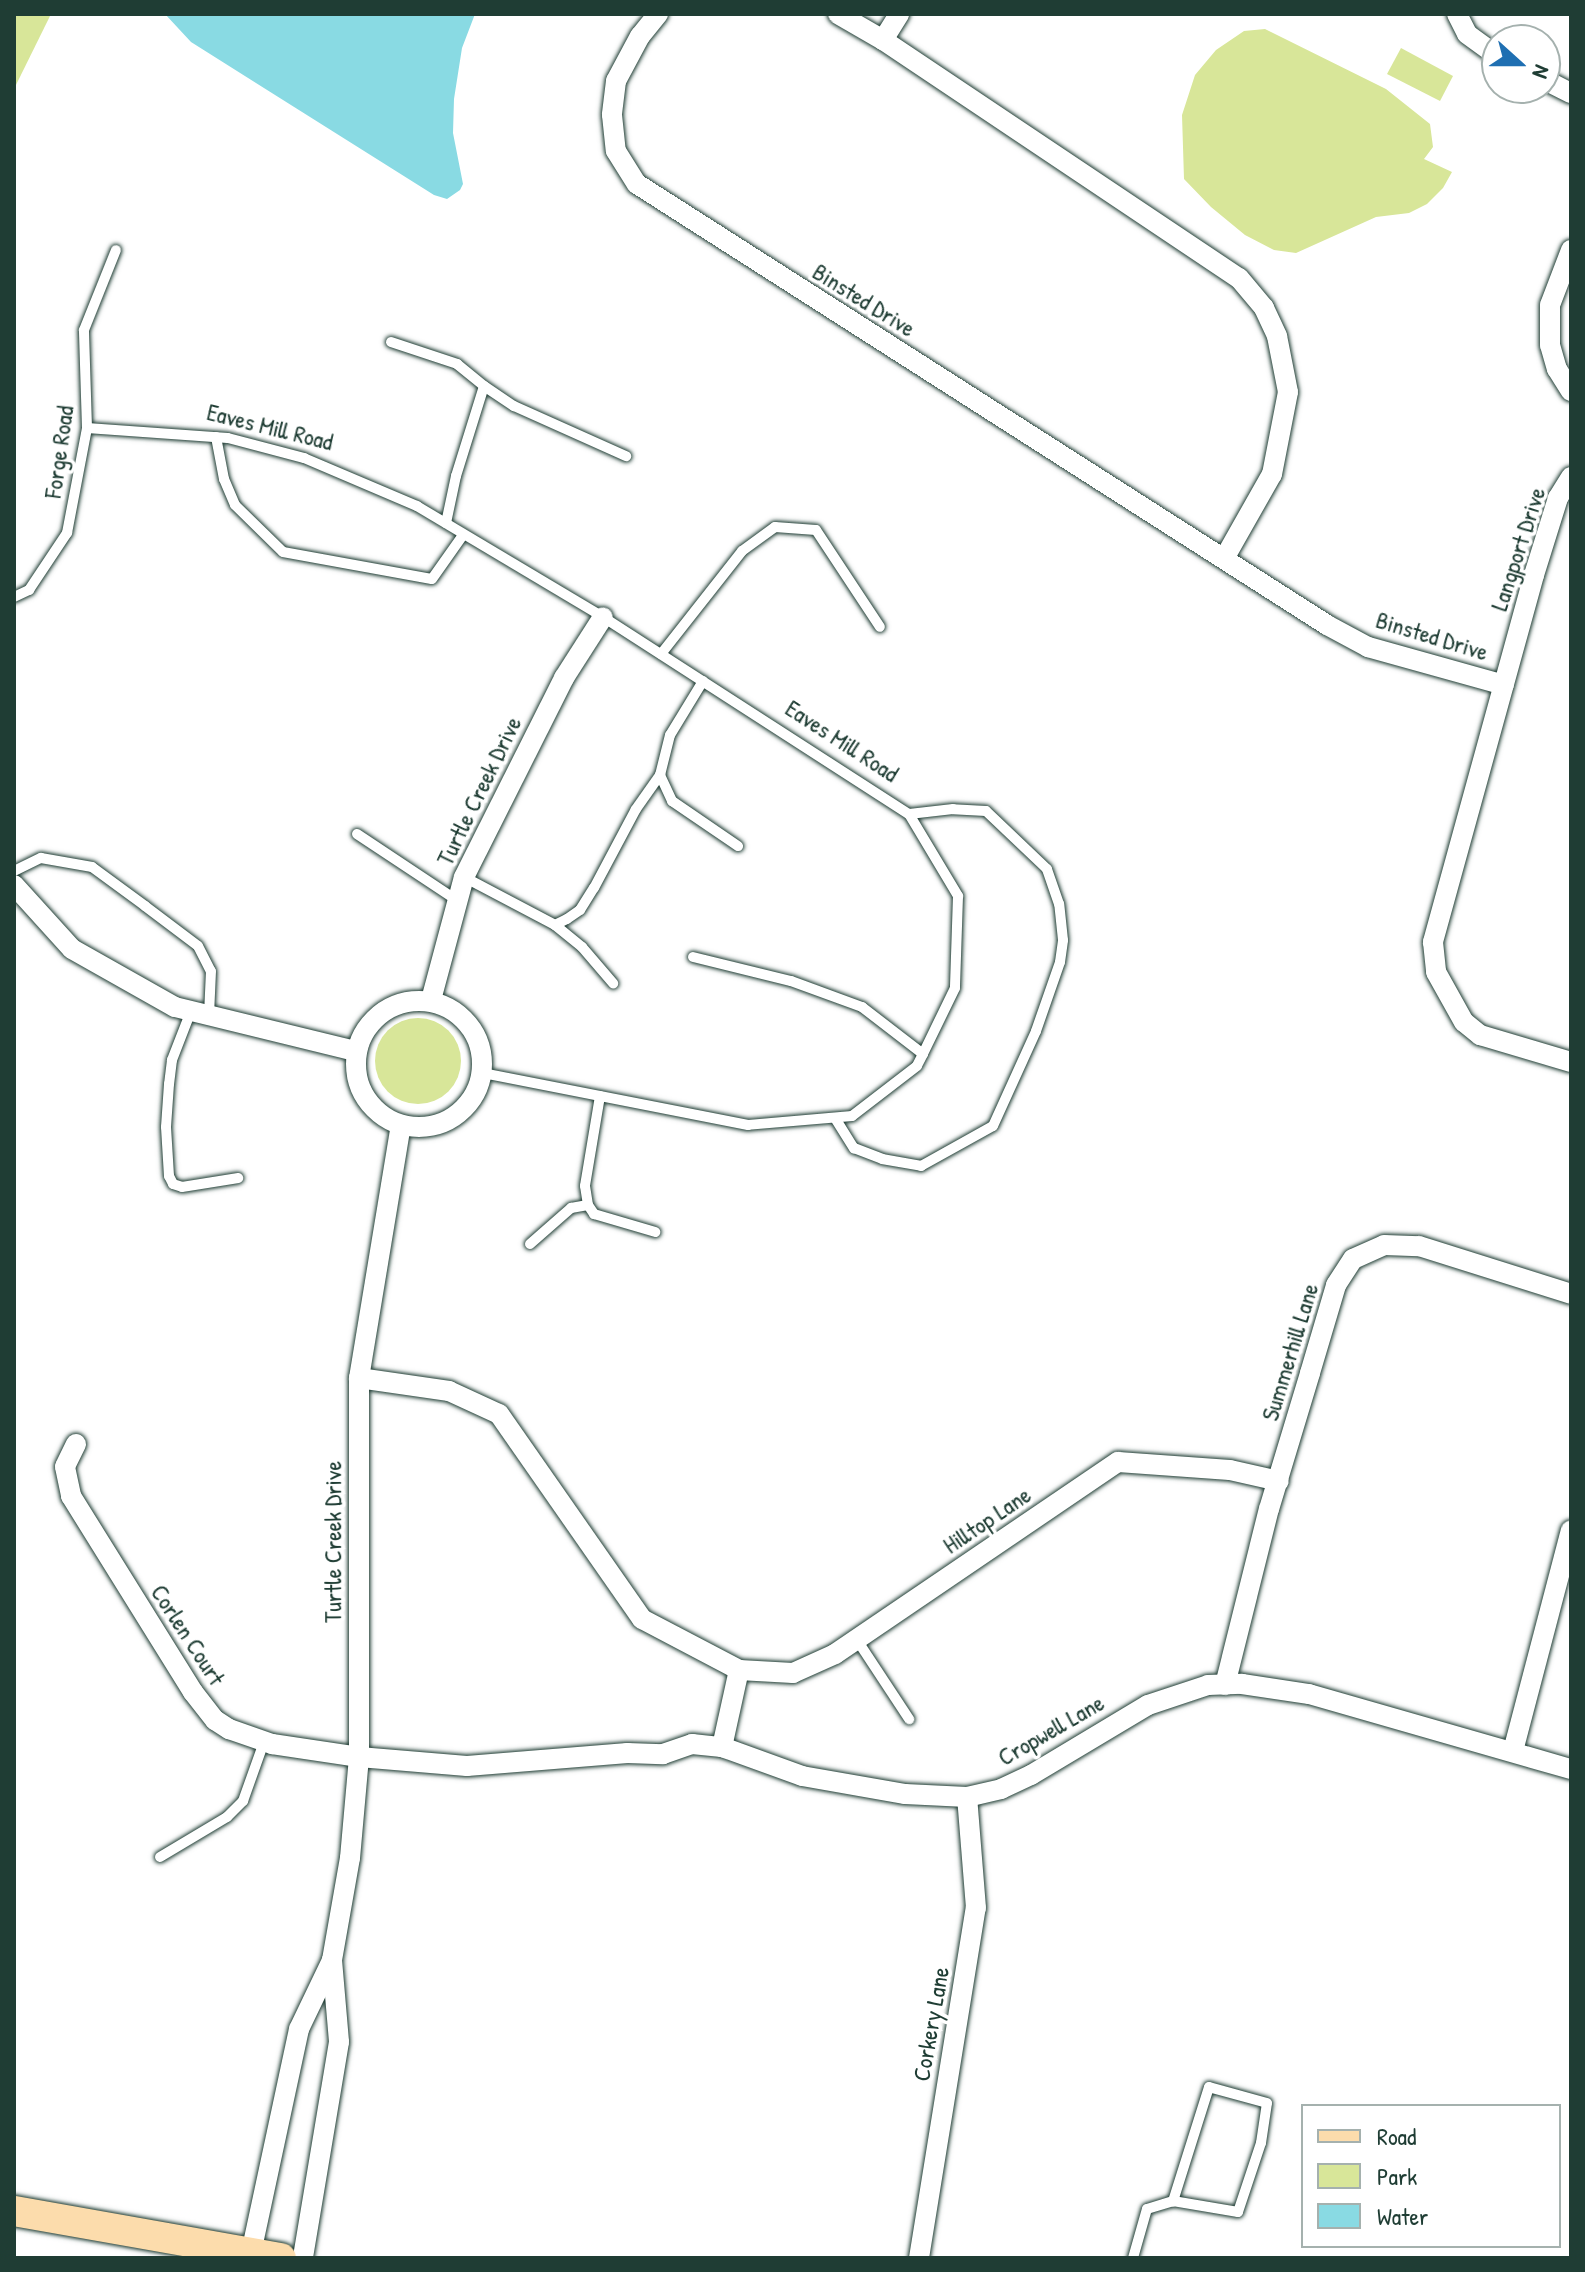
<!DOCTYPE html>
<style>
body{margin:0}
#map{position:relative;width:1585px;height:2272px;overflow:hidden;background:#fff;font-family:"Patrick Hand",sans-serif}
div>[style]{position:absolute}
.green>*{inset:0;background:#d8e699}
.round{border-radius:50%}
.water>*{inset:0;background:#89dae3}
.roads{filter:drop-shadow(0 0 2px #1f3d34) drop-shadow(0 0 2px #1f3d34)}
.service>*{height:10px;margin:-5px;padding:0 5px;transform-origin:5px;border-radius:5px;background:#fff}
.minor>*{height:20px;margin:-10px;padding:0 10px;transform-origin:10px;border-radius:10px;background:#fff}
.minor>.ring{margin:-10px;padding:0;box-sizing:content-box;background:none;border:20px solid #fff;border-radius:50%}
.primary>*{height:30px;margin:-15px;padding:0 15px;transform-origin:15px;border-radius:15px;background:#fcdcac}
span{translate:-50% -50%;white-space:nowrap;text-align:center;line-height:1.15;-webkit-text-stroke:7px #fff;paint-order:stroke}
.street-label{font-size:24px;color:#1f3d34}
.frame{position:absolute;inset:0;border:16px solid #1f3d34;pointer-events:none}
.legend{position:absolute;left:1301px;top:2104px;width:260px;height:144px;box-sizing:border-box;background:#fff;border:2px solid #a5b1ae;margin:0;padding:10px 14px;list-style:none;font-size:24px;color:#1f3d34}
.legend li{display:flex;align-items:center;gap:16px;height:40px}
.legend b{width:40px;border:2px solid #a5b1ae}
.north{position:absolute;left:1481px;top:24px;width:80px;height:80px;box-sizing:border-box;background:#fff;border:2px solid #a5b1ae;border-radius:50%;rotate:111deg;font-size:22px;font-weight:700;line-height:32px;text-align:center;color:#1f3d34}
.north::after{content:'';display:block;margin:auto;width:28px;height:36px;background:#1f6fb2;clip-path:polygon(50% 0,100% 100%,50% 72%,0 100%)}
</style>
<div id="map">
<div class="green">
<div style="clip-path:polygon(14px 14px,51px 14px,14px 89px)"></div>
<div style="clip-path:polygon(1265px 29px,1386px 89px,1430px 124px,1433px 147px,1424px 159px,1452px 172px,1443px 188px,1427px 204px,1409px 213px,1376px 217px,1296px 253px,1274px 250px,1245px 235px,1211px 207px,1184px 179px,1182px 115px,1195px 75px,1216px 50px,1244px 31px)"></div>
<div style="clip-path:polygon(1401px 48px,1453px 76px,1440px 101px,1387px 74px)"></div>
<div class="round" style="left:375px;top:1018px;width:86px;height:86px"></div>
</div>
<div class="water">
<div style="clip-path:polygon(165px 14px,475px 14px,462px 48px,454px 99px,453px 133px,463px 184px,460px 190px,447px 199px,434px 195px,191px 42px)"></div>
</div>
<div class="roads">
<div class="service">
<div style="left:391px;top:342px;width:70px;rotate:18.4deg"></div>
<div style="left:457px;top:364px;width:35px;rotate:39deg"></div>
<div style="left:87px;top:428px;width:141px;rotate:4.1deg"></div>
<div style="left:228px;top:438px;width:79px;rotate:14.7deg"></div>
<div style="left:304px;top:458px;width:123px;rotate:23deg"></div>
<div style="left:417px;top:506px;width:217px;rotate:30.8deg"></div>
<div style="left:603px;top:617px;width:364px;rotate:32.8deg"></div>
<div style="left:909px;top:814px;width:96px;rotate:59.1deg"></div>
<div style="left:958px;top:896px;width:92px;rotate:91.9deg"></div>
<div style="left:955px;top:988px;width:73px;rotate:115.9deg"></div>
<div style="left:923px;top:1054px;width:13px;rotate:117deg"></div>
<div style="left:917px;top:1066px;width:82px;rotate:142.4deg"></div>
<div style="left:852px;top:1116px;width:104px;rotate:175.1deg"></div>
<div style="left:748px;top:1125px;width:271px;rotate:-168.9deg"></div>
<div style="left:216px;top:437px;width:43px;rotate:79.2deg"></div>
<div style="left:224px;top:479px;width:28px;rotate:67deg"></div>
<div style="left:235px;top:505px;width:67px;rotate:44.4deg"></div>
<div style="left:283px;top:552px;width:151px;rotate:10.3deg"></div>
<div style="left:432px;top:579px;width:54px;rotate:-54.8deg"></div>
<div style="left:446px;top:523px;width:48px;rotate:-78deg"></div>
<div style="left:456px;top:476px;width:94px;rotate:-72.7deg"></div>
<div style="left:484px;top:386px;width:36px;rotate:34deg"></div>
<div style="left:514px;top:406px;width:123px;rotate:24.1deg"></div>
<div style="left:14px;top:597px;width:17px;rotate:-25deg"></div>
<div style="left:29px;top:590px;width:69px;rotate:-56.3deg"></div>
<div style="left:67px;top:533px;width:107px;rotate:-79.2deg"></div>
<div style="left:87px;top:428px;width:98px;rotate:-91.8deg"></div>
<div style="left:84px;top:330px;width:86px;rotate:-68.2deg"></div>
<div style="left:661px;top:654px;width:131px;rotate:-51.8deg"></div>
<div style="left:742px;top:551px;width:41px;rotate:-36deg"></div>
<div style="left:775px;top:527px;width:41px;rotate:4.2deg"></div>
<div style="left:816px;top:530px;width:116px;rotate:56.6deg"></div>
<div style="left:703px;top:681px;width:63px;rotate:121.4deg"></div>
<div style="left:670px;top:735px;width:41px;rotate:104deg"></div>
<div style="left:660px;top:775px;width:29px;rotate:65deg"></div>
<div style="left:672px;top:801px;width:80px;rotate:34.3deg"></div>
<div style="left:357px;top:834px;width:121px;rotate:33.6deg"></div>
<div style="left:14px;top:871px;width:30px;rotate:-26deg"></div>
<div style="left:41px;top:858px;width:52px;rotate:10deg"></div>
<div style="left:92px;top:867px;width:66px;rotate:36.3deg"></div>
<div style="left:145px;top:906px;width:66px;rotate:37deg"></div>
<div style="left:198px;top:946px;width:28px;rotate:63deg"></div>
<div style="left:211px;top:971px;width:44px;rotate:92.6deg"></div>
<div style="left:464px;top:877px;width:103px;rotate:27.8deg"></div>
<div style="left:555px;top:925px;width:13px;rotate:-27deg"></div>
<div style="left:567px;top:919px;width:16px;rotate:-35deg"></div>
<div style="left:580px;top:910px;width:26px;rotate:-58deg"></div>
<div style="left:594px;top:888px;width:89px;rotate:-62deg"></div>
<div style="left:636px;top:809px;width:42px;rotate:-54.8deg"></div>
<div style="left:555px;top:925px;width:35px;rotate:39deg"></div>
<div style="left:582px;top:947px;width:48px;rotate:49.3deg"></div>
<div style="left:693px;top:957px;width:101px;rotate:13.8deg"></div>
<div style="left:791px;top:981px;width:76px;rotate:20.1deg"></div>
<div style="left:862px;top:1007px;width:77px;rotate:37.6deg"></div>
<div style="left:191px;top:1011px;width:53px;rotate:111.2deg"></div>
<div style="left:172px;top:1060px;width:24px;rotate:97deg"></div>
<div style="left:169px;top:1084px;width:43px;rotate:94deg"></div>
<div style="left:166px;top:1127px;width:49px;rotate:86.5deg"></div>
<div style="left:169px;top:1176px;width:9px;rotate:63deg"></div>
<div style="left:173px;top:1184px;width:9px;rotate:18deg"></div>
<div style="left:182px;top:1187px;width:57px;rotate:-9.1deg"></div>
<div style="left:600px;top:1096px;width:91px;rotate:99.5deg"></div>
<div style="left:585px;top:1186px;width:19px;rotate:81deg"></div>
<div style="left:588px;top:1205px;width:11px;rotate:56deg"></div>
<div style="left:594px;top:1214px;width:64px;rotate:16.4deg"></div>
<div style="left:835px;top:1118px;width:36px;rotate:58deg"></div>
<div style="left:854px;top:1148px;width:30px;rotate:21deg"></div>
<div style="left:882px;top:1159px;width:40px;rotate:10deg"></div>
<div style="left:921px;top:1166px;width:82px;rotate:-29.1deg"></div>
<div style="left:993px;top:1126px;width:104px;rotate:-65.6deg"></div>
<div style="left:1036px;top:1031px;width:73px;rotate:-70.8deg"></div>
<div style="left:1060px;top:962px;width:22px;rotate:-82deg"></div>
<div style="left:1063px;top:940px;width:36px;rotate:-96deg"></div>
<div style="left:1059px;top:904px;width:37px;rotate:-109deg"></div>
<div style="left:1047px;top:869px;width:84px;rotate:-136.4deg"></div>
<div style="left:986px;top:811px;width:33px;rotate:-177deg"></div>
<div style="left:953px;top:809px;width:44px;rotate:173.5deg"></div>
<div style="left:530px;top:1244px;width:55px;rotate:-41.3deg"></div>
<div style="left:571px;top:1208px;width:17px;rotate:-10deg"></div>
<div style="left:857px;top:1640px;width:95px;rotate:56.6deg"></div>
<div style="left:160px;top:1857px;width:78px;rotate:-30.8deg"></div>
<div style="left:227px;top:1817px;width:23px;rotate:-45deg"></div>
<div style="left:243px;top:1801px;width:63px;rotate:-70.4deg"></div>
<div style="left:1133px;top:2258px;width:51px;rotate:-74.1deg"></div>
<div style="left:1147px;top:2209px;width:27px;rotate:-17deg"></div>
<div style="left:1173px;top:2201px;width:66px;rotate:9.6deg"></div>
<div style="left:1238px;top:2212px;width:73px;rotate:-71.6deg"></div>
<div style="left:1261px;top:2143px;width:40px;rotate:-81.5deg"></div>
<div style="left:1267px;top:2103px;width:60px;rotate:-164.6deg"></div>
<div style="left:1209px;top:2087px;width:120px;rotate:107.5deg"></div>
</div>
<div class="minor">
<div style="left:658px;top:14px;width:28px;rotate:129deg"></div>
<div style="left:640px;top:36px;width:51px;rotate:118.1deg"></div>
<div style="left:616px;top:81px;width:34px;rotate:97deg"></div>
<div style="left:612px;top:115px;width:36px;rotate:84deg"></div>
<div style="left:616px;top:151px;width:39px;rotate:58deg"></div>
<div style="left:637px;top:184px;width:819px;rotate:32.58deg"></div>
<div style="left:1327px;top:625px;width:47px;rotate:28.2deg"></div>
<div style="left:1368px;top:647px;width:141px;rotate:15.6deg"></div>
<div style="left:838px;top:14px;width:52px;rotate:30deg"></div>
<div style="left:883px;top:40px;width:428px;rotate:33.8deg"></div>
<div style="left:1239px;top:278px;width:39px;rotate:50deg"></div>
<div style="left:1264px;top:308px;width:31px;rotate:65deg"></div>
<div style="left:1277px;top:336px;width:57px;rotate:78.9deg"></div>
<div style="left:1288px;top:392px;width:84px;rotate:101deg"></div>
<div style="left:1272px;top:474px;width:95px;rotate:119.5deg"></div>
<div style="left:1457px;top:14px;width:22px;rotate:63deg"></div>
<div style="left:1467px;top:34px;width:37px;rotate:36deg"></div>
<div style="left:883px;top:40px;width:31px;rotate:-58deg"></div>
<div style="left:1545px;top:80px;width:29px;rotate:27deg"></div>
<div style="left:1571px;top:250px;width:59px;rotate:110.9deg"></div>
<div style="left:1550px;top:305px;width:40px;rotate:90deg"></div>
<div style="left:1550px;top:345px;width:25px;rotate:74deg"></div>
<div style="left:1557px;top:369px;width:26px;rotate:58deg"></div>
<div style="left:1571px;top:477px;width:25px;rotate:122deg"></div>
<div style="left:1558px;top:498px;width:81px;rotate:107.3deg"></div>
<div style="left:1534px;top:575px;width:381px;rotate:105.4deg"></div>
<div style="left:1433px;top:942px;width:30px;rotate:84deg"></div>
<div style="left:1436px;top:972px;width:57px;rotate:60.8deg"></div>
<div style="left:1464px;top:1022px;width:21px;rotate:39deg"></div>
<div style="left:1480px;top:1035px;width:95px;rotate:16.5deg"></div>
<div style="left:14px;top:885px;width:86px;rotate:47.8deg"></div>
<div style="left:72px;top:949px;width:118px;rotate:29.4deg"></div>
<div style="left:175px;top:1007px;width:186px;rotate:13.7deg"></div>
<div style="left:431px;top:1000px;width:127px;rotate:-75deg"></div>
<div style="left:464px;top:877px;width:223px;rotate:-63.3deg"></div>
<div style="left:564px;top:678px;width:72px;rotate:-57.4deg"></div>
<div class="ring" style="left:356px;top:1001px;width:106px;height:106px"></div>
<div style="left:359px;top:1378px;width:91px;rotate:8.2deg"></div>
<div style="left:449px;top:1391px;width:55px;rotate:24.7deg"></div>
<div style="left:499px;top:1414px;width:250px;rotate:55.1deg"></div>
<div style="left:642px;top:1619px;width:110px;rotate:27.7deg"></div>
<div style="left:739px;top:1670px;width:54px;rotate:3.2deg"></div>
<div style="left:793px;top:1673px;width:46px;rotate:-24.3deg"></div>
<div style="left:835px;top:1654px;width:342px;rotate:-34.2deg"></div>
<div style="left:1118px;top:1462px;width:112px;rotate:4.1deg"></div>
<div style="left:1230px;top:1470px;width:50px;rotate:12.7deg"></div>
<div style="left:76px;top:1444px;width:25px;rotate:116deg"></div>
<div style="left:65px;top:1467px;width:30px;rotate:78deg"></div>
<div style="left:71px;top:1496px;width:231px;rotate:58.1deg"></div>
<div style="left:193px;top:1692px;width:36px;rotate:52deg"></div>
<div style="left:215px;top:1720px;width:17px;rotate:33deg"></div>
<div style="left:229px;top:1729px;width:46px;rotate:19.2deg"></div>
<div style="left:272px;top:1744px;width:88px;rotate:8.5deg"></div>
<div style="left:359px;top:1757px;width:108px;rotate:4.8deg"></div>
<div style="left:467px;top:1766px;width:161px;rotate:-4.6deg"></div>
<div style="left:627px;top:1753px;width:36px;rotate:2deg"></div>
<div style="left:663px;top:1754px;width:31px;rotate:-19deg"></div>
<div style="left:692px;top:1744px;width:30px;rotate:6deg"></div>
<div style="left:722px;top:1747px;width:85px;rotate:19.9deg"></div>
<div style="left:802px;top:1776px;width:105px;rotate:9.9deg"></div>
<div style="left:905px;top:1794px;width:62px;rotate:2.8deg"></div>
<div style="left:967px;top:1797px;width:35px;rotate:-13deg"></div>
<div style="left:1001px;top:1789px;width:33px;rotate:-25deg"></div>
<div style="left:1031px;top:1775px;width:136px;rotate:-30.9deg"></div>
<div style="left:1148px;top:1705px;width:63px;rotate:-18.4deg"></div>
<div style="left:1208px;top:1685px;width:34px;rotate:-2deg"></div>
<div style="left:1242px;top:1684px;width:68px;rotate:8.5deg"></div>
<div style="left:1309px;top:1694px;width:273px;rotate:16deg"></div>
<div style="left:1225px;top:1685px;width:181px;rotate:-76deg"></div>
<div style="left:1269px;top:1509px;width:142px;rotate:-73.2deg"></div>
<div style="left:1310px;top:1373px;width:92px;rotate:-73.5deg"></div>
<div style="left:1336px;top:1285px;width:31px;rotate:-57deg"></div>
<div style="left:1353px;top:1259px;width:34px;rotate:-24deg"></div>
<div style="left:1384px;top:1245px;width:35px;rotate:2deg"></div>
<div style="left:1419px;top:1246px;width:159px;rotate:17.5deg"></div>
<div style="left:722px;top:1747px;width:79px;rotate:-77.6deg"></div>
<div style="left:1513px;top:1751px;width:228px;rotate:-75.3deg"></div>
<div style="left:332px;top:1960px;width:104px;rotate:-80deg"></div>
<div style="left:350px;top:1858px;width:101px;rotate:-84.9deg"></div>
<div style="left:359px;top:1757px;width:379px;rotate:-90deg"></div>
<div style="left:359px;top:1378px;width:256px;rotate:-80.6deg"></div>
<div style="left:251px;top:2253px;width:229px;rotate:-77.9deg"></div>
<div style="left:299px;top:2029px;width:76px;rotate:-64.4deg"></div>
<div style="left:332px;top:1960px;width:82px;rotate:85.1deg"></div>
<div style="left:339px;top:2042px;width:219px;rotate:99.5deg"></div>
<div style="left:919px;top:2258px;width:355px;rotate:-80.8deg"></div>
<div style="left:976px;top:1908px;width:111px;rotate:-94.6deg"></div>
</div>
<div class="primary">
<div style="left:14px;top:2211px;width:271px;rotate:10deg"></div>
</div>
</div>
<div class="street-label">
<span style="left:864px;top:300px;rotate:32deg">Binsted Drive</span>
<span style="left:270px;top:427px;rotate:14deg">Eaves Mill Road</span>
<span style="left:59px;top:452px;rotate:-82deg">Forge Road</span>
<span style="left:1518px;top:549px;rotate:-72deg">Langport Drive</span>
<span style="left:1432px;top:636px;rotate:17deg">Binsted Drive</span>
<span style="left:842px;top:741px;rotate:33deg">Eaves Mill Road</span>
<span style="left:479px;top:791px;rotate:-64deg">Turtle Creek Drive</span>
<span style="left:1290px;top:1352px;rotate:-73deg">Summerhill Lane</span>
<span style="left:987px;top:1520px;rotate:-34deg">Hilltop Lane</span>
<span style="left:333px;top:1542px;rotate:-90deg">Turtle Creek Drive</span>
<span style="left:188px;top:1635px;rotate:57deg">Corlen Court</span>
<span style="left:1051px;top:1730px;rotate:-30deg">Cropwell Lane</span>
<span style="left:931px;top:2024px;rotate:-80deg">Corkery Lane</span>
</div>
<div class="frame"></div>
<ul class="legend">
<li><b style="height:10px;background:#fcdcac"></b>Road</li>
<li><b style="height:22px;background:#d8e699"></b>Park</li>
<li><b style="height:22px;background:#89dae3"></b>Water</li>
</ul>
<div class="north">N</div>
</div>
